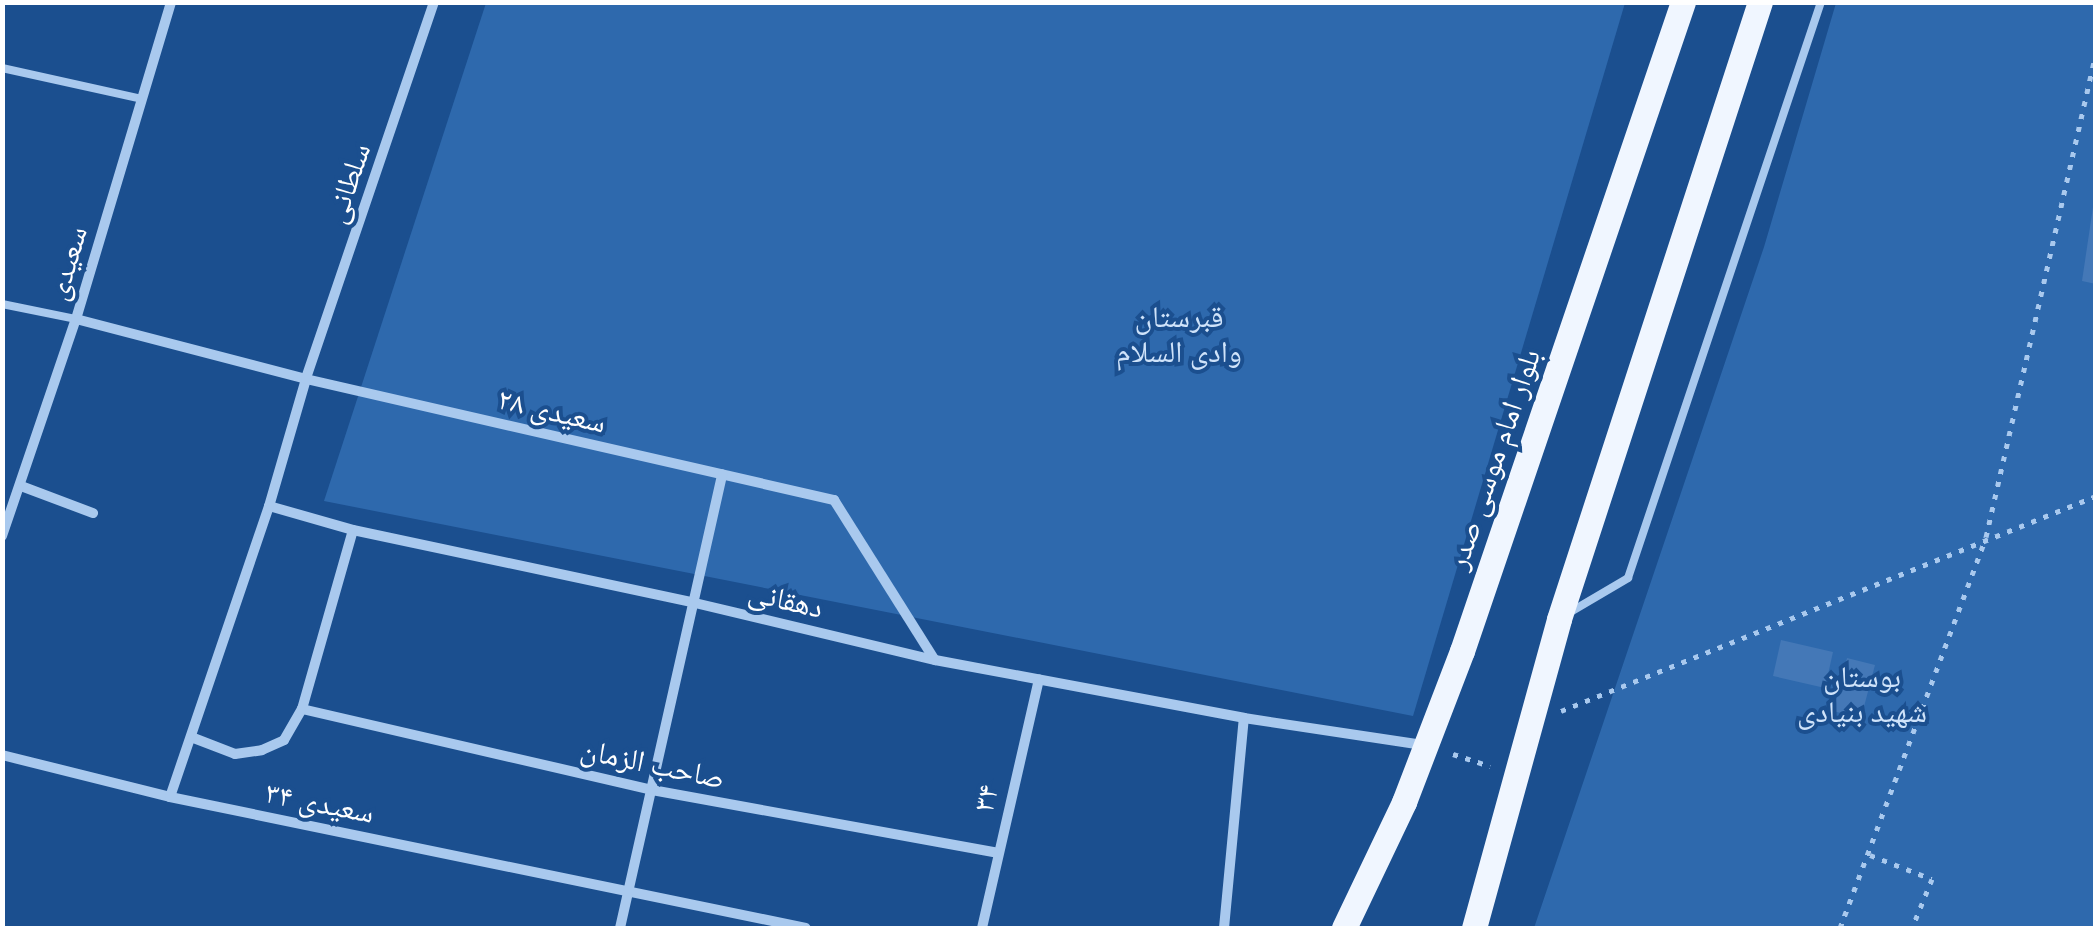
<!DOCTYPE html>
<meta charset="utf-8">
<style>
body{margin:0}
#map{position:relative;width:2098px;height:931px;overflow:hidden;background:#1b4f8f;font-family:"Public Sans","Noto Naskh Arabic",sans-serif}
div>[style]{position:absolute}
.green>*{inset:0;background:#2e69ad}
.building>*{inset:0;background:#4478b7}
.path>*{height:5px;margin-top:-2.5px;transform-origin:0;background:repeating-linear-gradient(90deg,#a9c9ee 0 5px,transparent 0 13px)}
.lane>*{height:8px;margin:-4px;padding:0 4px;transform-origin:4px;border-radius:4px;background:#a9c9ee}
.street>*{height:10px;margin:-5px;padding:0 5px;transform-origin:5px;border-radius:5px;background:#a9c9ee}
.primary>*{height:25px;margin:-12.5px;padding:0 12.5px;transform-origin:12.5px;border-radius:12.5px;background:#f0f6ff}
span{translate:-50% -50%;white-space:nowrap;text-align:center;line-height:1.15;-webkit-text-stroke:8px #1b4f8f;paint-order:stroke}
.street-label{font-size:30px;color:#fff}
.park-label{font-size:30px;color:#cfe3fa}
.frame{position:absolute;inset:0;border:5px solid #fff;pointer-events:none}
</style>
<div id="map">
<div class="green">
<div style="clip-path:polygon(486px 3px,1625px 3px,1413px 716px,324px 501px)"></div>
<div style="clip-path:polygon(1836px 3px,2095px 3px,2095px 928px,1534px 928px,1764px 247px)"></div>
</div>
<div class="building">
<div style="clip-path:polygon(2093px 207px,2096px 207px,2096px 284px,2082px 281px)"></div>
<div style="clip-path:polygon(1781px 640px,1833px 652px,1825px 688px,1773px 676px)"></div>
<div style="clip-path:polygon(1847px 658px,1875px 665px,1861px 718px,1833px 711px)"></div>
</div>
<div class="path">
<div style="left:1561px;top:711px;width:577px;rotate:-21.89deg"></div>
<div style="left:1453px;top:754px;width:39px;rotate:18deg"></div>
<div style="left:1870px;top:855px;width:66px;rotate:21.2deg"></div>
<div style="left:1932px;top:879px;width:53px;rotate:112.2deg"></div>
<div style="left:1840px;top:928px;width:417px;rotate:-69.5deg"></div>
<div style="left:1986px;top:537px;width:496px;rotate:-77.2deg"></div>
</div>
<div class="lane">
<div style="left:2px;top:68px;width:143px;rotate:12.5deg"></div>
<div style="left:2px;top:304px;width:76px;rotate:11.5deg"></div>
<div style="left:1567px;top:614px;width:71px;rotate:-30.5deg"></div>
<div style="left:1628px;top:578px;width:607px;rotate:-71.48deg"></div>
</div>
<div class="street">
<div style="left:434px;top:2px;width:398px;rotate:108.8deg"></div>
<div style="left:306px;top:379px;width:132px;rotate:106.2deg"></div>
<div style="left:269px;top:506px;width:87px;rotate:15.9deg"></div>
<div style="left:353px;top:530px;width:350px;rotate:12deg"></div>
<div style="left:695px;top:603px;width:247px;rotate:13.4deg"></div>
<div style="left:935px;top:660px;width:314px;rotate:10.6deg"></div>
<div style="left:1244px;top:718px;width:181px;rotate:8.6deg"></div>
<div style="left:76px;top:319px;width:238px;rotate:14.6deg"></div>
<div style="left:306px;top:379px;width:542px;rotate:12.91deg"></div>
<div style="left:834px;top:500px;width:188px;rotate:57.8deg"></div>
<div style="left:21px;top:486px;width:77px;rotate:20.6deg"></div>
<div style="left:2px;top:536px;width:229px;rotate:-71.2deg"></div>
<div style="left:76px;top:319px;width:331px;rotate:-73.3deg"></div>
<div style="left:302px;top:709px;width:359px;rotate:13deg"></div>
<div style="left:652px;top:790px;width:351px;rotate:10.3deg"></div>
<div style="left:191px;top:737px;width:47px;rotate:21.1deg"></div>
<div style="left:235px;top:754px;width:27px;rotate:-8deg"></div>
<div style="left:262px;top:750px;width:24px;rotate:-24deg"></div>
<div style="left:284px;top:740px;width:36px;rotate:-60deg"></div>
<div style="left:302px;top:709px;width:186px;rotate:-74.1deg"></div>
<div style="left:2px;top:755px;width:173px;rotate:14deg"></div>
<div style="left:170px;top:797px;width:649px;rotate:11.64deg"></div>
<div style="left:170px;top:797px;width:307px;rotate:-71.2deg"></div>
<div style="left:620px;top:928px;width:465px;rotate:-77.3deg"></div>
<div style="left:982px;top:928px;width:255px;rotate:-77.1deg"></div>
<div style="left:1224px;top:928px;width:211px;rotate:-84.6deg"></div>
</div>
<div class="primary">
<div style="left:1344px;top:928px;width:140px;rotate:-64.5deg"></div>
<div style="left:1404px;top:802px;width:162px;rotate:-69deg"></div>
<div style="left:1462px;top:651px;width:686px;rotate:-71.2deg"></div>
<div style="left:1474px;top:928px;width:320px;rotate:-74.6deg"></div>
<div style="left:1559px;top:619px;width:649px;rotate:-71.96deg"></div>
</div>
<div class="street-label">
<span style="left:347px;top:183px;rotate:-71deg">سلطانی</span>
<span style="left:66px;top:263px;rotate:-73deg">سعیدی</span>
<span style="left:552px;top:410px;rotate:13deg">سعیدی ۲۸</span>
<span style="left:1493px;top:459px;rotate:-71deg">بلوار امام موسی صدر</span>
<span style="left:786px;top:599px;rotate:13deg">دهقانی</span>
<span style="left:653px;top:763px;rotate:12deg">صاحب الزمان</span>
<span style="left:985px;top:798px;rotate:-77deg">۳۴</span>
<span style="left:320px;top:802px;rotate:11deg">سعیدی ۳۴</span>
</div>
<div class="park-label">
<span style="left:1179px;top:333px">قبرستان<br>وادی السلام</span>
<span style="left:1862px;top:693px">بوستان<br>شهید بنیادی</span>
</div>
<div class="frame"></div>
</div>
